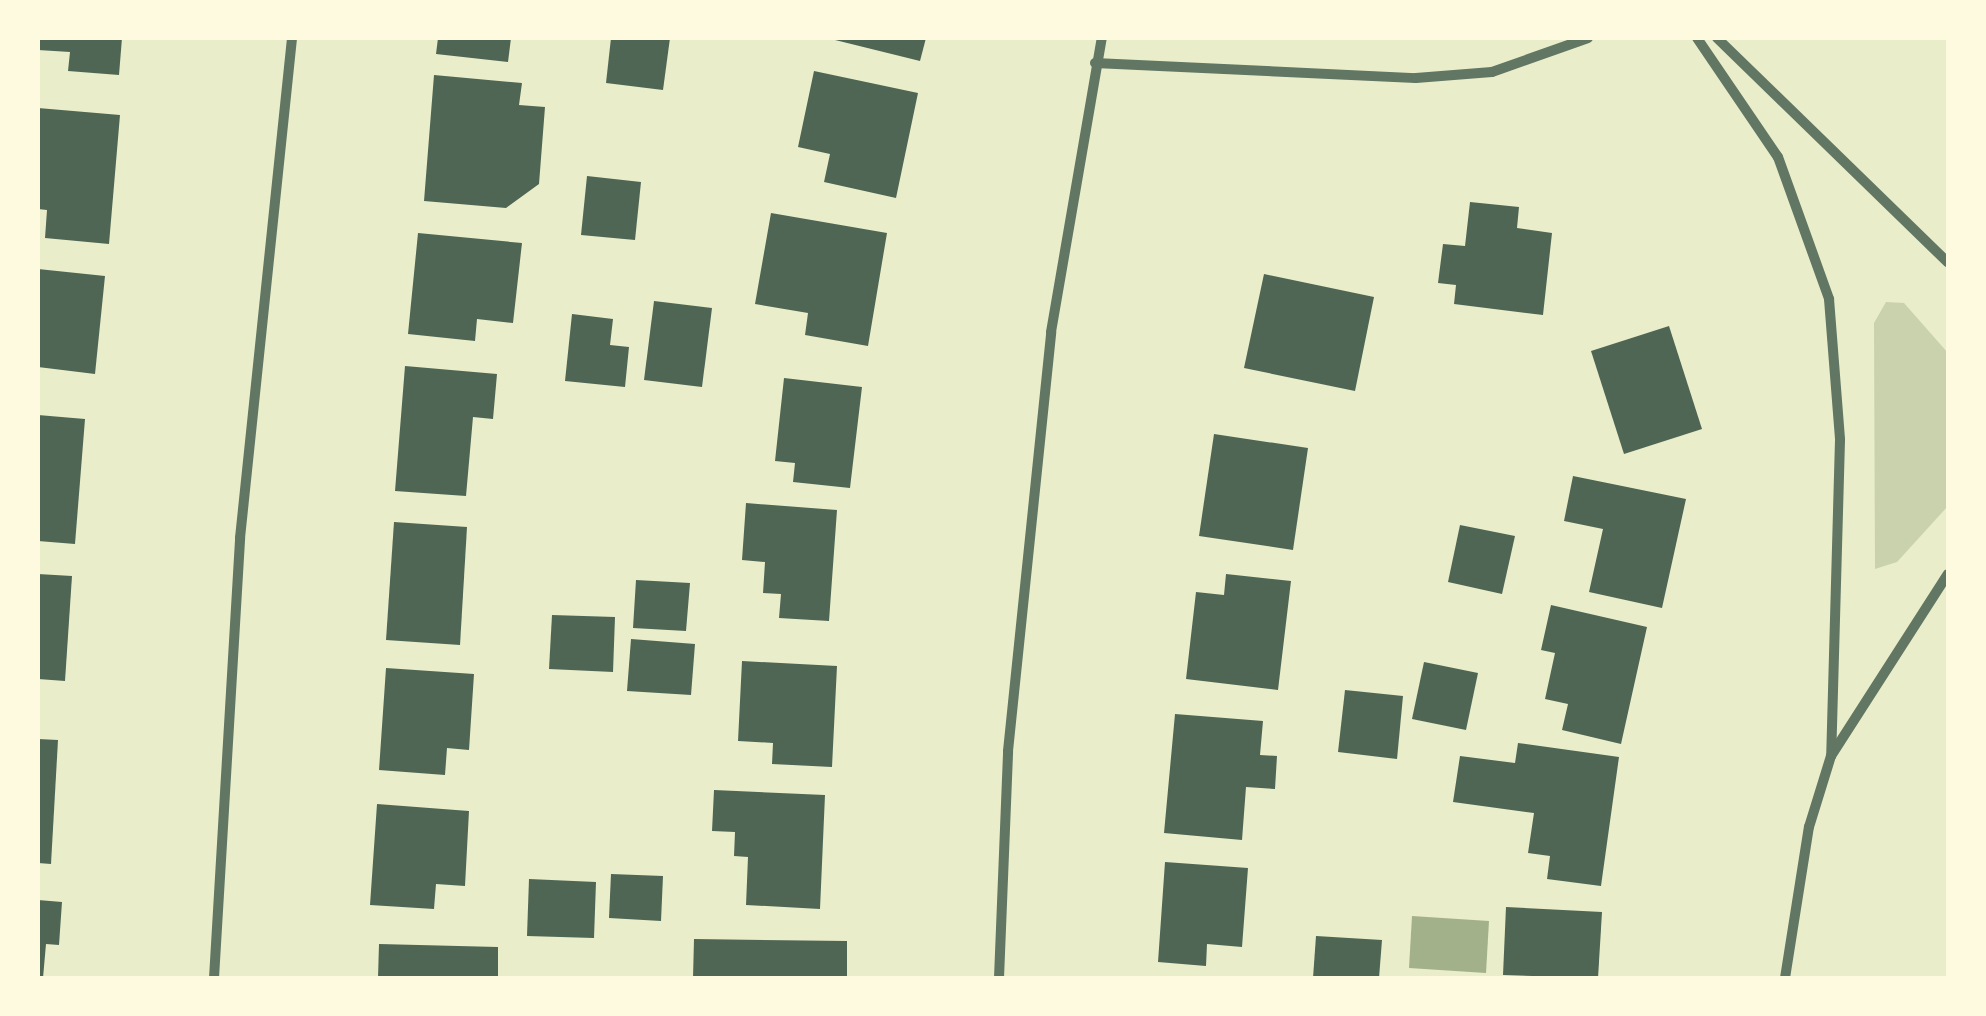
<!DOCTYPE html>
<style>
body{margin:0}
#map{position:relative;width:1986px;height:1016px;overflow:hidden;background:#e9edc9;font-family:Figtree,sans-serif}
div>[style]{position:absolute}
.green>*{inset:0;background:#cad2ad}
.water>*{inset:0;background:#a3b18a}
.building>*{inset:0;background:#4f6655}
.minor>*{height:10px;margin:-5px;padding:0 5px;transform-origin:5px;border-radius:5px;background:#617663}
span{translate:-50% -50%;white-space:nowrap;text-align:center;line-height:1.15;-webkit-text-stroke:8px #fefae0;paint-order:stroke}
.frame{position:absolute;inset:0;border:40px solid #fefae0;pointer-events:none}
</style>
<div id="map">
<div class="green">
<div style="clip-path:polygon(1886px 302px,1904px 303px,1948px 353px,1948px 506px,1897px 562px,1875px 569px,1874px 323px)"></div>
</div>
<div class="water">
<div style="clip-path:polygon(1412px 916px,1489px 921px,1486px 973px,1409px 968px)"></div>
</div>
<div class="building">
<div style="clip-path:polygon(38px 38px,122px 38px,119px 75px,68px 71px,70px 52px,38px 50px)"></div>
<div style="clip-path:polygon(438px 38px,511px 38px,508px 62px,436px 54px)"></div>
<div style="clip-path:polygon(611px 38px,670px 38px,663px 90px,606px 83px)"></div>
<div style="clip-path:polygon(827px 38px,926px 38px,920px 61px)"></div>
<div style="clip-path:polygon(814px 71px,918px 93px,896px 198px,824px 182px,830px 154px,798px 147px)"></div>
<div style="clip-path:polygon(434px 75px,522px 83px,519px 105px,545px 107px,539px 184px,506px 208px,424px 201px)"></div>
<div style="clip-path:polygon(38px 108px,120px 115px,109px 244px,45px 238px,47px 210px,38px 209px)"></div>
<div style="clip-path:polygon(587px 176px,641px 182px,635px 240px,581px 235px)"></div>
<div style="clip-path:polygon(1470px 202px,1519px 207px,1517px 228px,1552px 233px,1543px 315px,1454px 304px,1456px 285px,1438px 283px,1443px 244px,1465px 246px)"></div>
<div style="clip-path:polygon(771px 213px,887px 233px,868px 346px,805px 335px,808px 313px,755px 304px)"></div>
<div style="clip-path:polygon(418px 233px,522px 243px,513px 323px,477px 319px,475px 341px,408px 334px)"></div>
<div style="clip-path:polygon(38px 269px,105px 276px,95px 374px,38px 367px)"></div>
<div style="clip-path:polygon(1264px 274px,1374px 297px,1355px 391px,1244px 368px)"></div>
<div style="clip-path:polygon(654px 301px,712px 308px,702px 387px,644px 380px)"></div>
<div style="clip-path:polygon(572px 314px,613px 319px,610px 345px,629px 347px,625px 387px,565px 381px)"></div>
<div style="clip-path:polygon(1669px 326px,1702px 429px,1624px 454px,1591px 351px)"></div>
<div style="clip-path:polygon(405px 366px,497px 374px,493px 419px,473px 417px,466px 496px,395px 491px)"></div>
<div style="clip-path:polygon(784px 378px,862px 387px,850px 488px,793px 482px,795px 463px,775px 461px)"></div>
<div style="clip-path:polygon(38px 415px,85px 419px,75px 544px,38px 541px)"></div>
<div style="clip-path:polygon(1214px 434px,1308px 448px,1293px 550px,1199px 536px)"></div>
<div style="clip-path:polygon(1573px 476px,1686px 499px,1662px 608px,1589px 592px,1603px 529px,1564px 521px)"></div>
<div style="clip-path:polygon(746px 503px,837px 510px,829px 621px,779px 618px,781px 594px,763px 593px,765px 562px,742px 560px)"></div>
<div style="clip-path:polygon(394px 522px,467px 527px,460px 645px,386px 640px)"></div>
<div style="clip-path:polygon(1460px 525px,1515px 536px,1502px 594px,1448px 582px)"></div>
<div style="clip-path:polygon(38px 574px,72px 576px,65px 681px,38px 679px)"></div>
<div style="clip-path:polygon(1226px 574px,1291px 581px,1278px 690px,1186px 679px,1196px 592px,1224px 595px)"></div>
<div style="clip-path:polygon(636px 580px,690px 583px,686px 631px,633px 628px)"></div>
<div style="clip-path:polygon(1551px 605px,1647px 627px,1621px 744px,1562px 730px,1568px 704px,1545px 699px,1555px 653px,1541px 650px)"></div>
<div style="clip-path:polygon(552px 615px,615px 617px,613px 672px,549px 669px)"></div>
<div style="clip-path:polygon(631px 639px,695px 644px,691px 695px,627px 691px)"></div>
<div style="clip-path:polygon(742px 661px,837px 666px,832px 767px,772px 764px,773px 743px,738px 741px)"></div>
<div style="clip-path:polygon(1424px 662px,1478px 673px,1466px 730px,1412px 719px)"></div>
<div style="clip-path:polygon(386px 668px,474px 674px,469px 750px,447px 748px,445px 775px,379px 770px)"></div>
<div style="clip-path:polygon(1345px 690px,1403px 696px,1397px 759px,1338px 752px)"></div>
<div style="clip-path:polygon(1175px 714px,1263px 721px,1260px 755px,1277px 756px,1275px 789px,1246px 787px,1242px 840px,1164px 833px)"></div>
<div style="clip-path:polygon(38px 739px,58px 740px,51px 864px,38px 863px)"></div>
<div style="clip-path:polygon(1518px 743px,1619px 757px,1601px 886px,1547px 879px,1550px 856px,1528px 853px,1534px 813px,1453px 802px,1460px 756px,1515px 763px)"></div>
<div style="clip-path:polygon(714px 790px,825px 795px,820px 909px,746px 905px,748px 857px,734px 856px,735px 832px,712px 831px)"></div>
<div style="clip-path:polygon(377px 804px,469px 811px,465px 886px,436px 884px,434px 909px,370px 905px)"></div>
<div style="clip-path:polygon(1165px 862px,1248px 868px,1242px 947px,1207px 944px,1206px 966px,1158px 962px)"></div>
<div style="clip-path:polygon(611px 874px,663px 876px,661px 921px,609px 918px)"></div>
<div style="clip-path:polygon(529px 879px,596px 882px,594px 938px,527px 936px)"></div>
<div style="clip-path:polygon(38px 900px,62px 902px,59px 945px,46px 944px,43px 978px,38px 978px)"></div>
<div style="clip-path:polygon(1506px 907px,1602px 912px,1598px 978px,1503px 975px)"></div>
<div style="clip-path:polygon(1316px 936px,1382px 940px,1379px 978px,1313px 978px)"></div>
<div style="clip-path:polygon(694px 939px,847px 941px,847px 978px,693px 978px)"></div>
<div style="clip-path:polygon(379px 944px,498px 947px,498px 978px,378px 978px)"></div>
</div>
<div class="minor">
<div style="left:1697px;top:38px;width:144px;rotate:55.8deg"></div>
<div style="left:1778px;top:157px;width:151px;rotate:70.2deg"></div>
<div style="left:1829px;top:299px;width:141px;rotate:85.5deg"></div>
<div style="left:1840px;top:440px;width:316px;rotate:91.6deg"></div>
<div style="left:1717px;top:38px;width:322px;rotate:44.2deg"></div>
<div style="left:1095px;top:63px;width:321px;rotate:2.7deg"></div>
<div style="left:1416px;top:78px;width:76px;rotate:-4.5deg"></div>
<div style="left:1492px;top:72px;width:102px;rotate:-19.5deg"></div>
<div style="left:214px;top:978px;width:441px;rotate:-86.6deg"></div>
<div style="left:240px;top:538px;width:503px;rotate:-84.06deg"></div>
<div style="left:999px;top:978px;width:227px;rotate:-87.7deg"></div>
<div style="left:1008px;top:751px;width:421px;rotate:-84.1deg"></div>
<div style="left:1051px;top:332px;width:298px;rotate:-80.2deg"></div>
<div style="left:1785px;top:978px;width:153px;rotate:-81deg"></div>
<div style="left:1809px;top:827px;width:74px;rotate:-72.8deg"></div>
<div style="left:1831px;top:756px;width:216px;rotate:-57.3deg"></div>
</div>
<div class="frame"></div>
</div>
